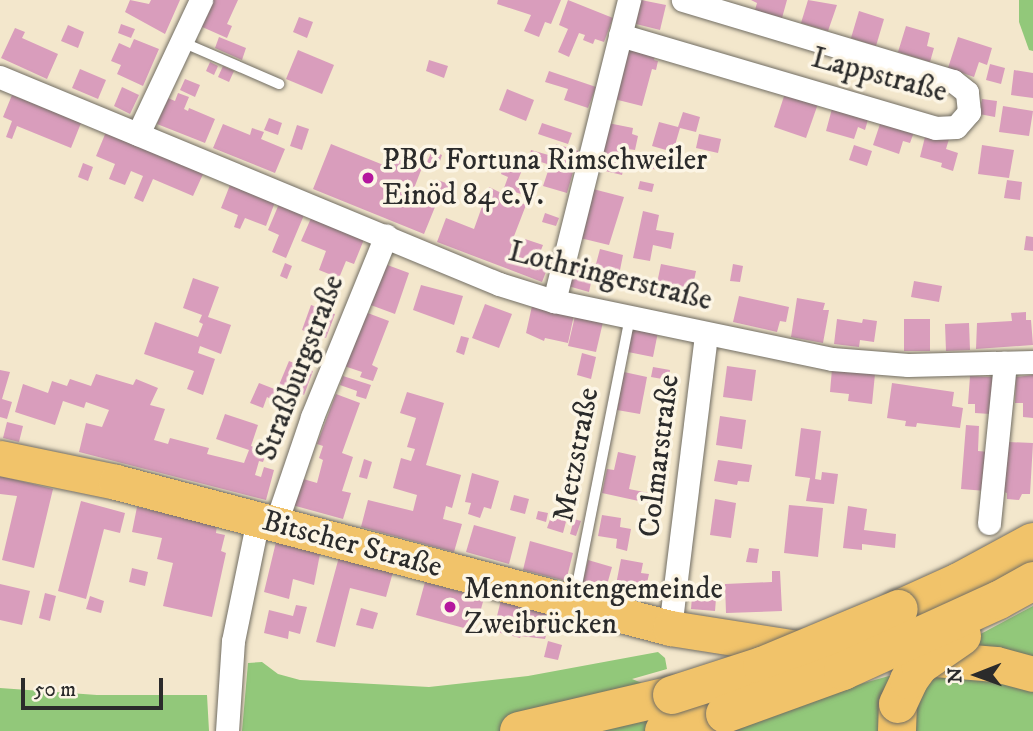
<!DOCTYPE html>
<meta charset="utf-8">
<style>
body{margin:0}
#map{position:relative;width:1033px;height:731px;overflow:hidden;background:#f3e7cc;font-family:"IM FELL DW Pica",serif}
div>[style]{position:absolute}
.green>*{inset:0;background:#92c87a}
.building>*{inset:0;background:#d99dbc}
.roads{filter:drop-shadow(0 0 2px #716d63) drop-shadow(0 0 2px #716d63)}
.lane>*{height:10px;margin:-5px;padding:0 5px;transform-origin:5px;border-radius:5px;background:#fff}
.street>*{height:23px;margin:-11.5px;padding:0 11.5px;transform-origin:11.5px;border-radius:11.5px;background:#fff}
.primary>*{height:35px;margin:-17.5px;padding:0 17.5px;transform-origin:17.5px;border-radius:17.5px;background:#f1c36a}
.highway>*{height:38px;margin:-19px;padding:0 19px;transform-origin:19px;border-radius:19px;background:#f1c36a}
.bridges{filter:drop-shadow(0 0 2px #716d63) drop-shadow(0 0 2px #716d63)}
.highway-bridge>*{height:38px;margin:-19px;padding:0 19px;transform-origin:19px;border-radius:19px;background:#f1c36a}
.dots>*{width:19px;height:19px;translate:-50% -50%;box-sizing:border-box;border:4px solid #fcf5e5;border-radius:50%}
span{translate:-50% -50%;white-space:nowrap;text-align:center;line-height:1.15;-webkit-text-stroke:7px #fcf5e5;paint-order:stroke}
.street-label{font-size:30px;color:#2b2b2b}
.poi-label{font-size:30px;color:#2b2b2b}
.left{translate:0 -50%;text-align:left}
.north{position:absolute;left:942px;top:640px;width:70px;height:70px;-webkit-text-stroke:5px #fcf5e5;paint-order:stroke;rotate:269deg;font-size:19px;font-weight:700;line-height:28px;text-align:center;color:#2b2b2b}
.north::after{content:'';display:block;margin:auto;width:24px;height:32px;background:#2b2b2b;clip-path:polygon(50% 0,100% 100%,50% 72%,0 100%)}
.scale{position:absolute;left:21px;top:678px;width:142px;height:32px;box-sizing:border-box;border:4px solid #2b2b2b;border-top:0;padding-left:9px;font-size:21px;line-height:24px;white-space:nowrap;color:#2b2b2b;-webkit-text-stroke:5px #fcf5e5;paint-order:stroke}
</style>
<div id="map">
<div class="green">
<div style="clip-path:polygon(1019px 0,1033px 0,1033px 51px,1029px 50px,1019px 22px)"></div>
<div style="clip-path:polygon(1033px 606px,1033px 731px,242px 731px,248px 663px,262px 662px,278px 674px,300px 680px,429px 687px,528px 676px,658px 652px,665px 658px,667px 669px,632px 679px,672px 695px,853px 686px,889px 676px,922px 683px,960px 645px)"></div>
<div style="clip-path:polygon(0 688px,97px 695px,207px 695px,209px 731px,0 731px)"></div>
</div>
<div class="building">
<div style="clip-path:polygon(130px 0,149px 4px,151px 0,180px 0,165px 34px,125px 12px)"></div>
<div style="clip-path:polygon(212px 0,238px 0,227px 24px,232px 26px,227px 38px,200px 26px)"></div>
<div style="clip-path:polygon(498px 0,561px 0,551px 24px,545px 22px,539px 37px,524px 31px,531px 15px,497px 4px)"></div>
<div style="clip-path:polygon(568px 0,613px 18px,604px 42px,595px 39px,593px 44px,583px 40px,585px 35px,579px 33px,569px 57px,558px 52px,568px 29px,559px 25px)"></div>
<div style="clip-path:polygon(641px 0,666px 5px,660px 30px,636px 24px)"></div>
<div style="clip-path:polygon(751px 0,787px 0,782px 18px,755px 10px,757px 3px)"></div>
<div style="clip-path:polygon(808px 0,837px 5px,828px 31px,801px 23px)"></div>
<div style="clip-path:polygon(859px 11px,884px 19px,876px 46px,851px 38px)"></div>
<div style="clip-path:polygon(299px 17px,313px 22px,307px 38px,293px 32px)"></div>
<div style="clip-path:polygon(121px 24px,135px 29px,131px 38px,118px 33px)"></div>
<div style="clip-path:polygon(68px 25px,84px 32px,78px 48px,61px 41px)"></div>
<div style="clip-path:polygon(906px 26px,930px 33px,927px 46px,934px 48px,930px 62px,898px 52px)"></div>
<div style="clip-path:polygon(15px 28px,25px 32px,22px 38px,58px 54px,47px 79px,1px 58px)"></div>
<div style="clip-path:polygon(219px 37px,246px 48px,242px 60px,215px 48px)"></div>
<div style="clip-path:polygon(958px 37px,992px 48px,987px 65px,979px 62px,974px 77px,948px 68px)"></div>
<div style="clip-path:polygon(134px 39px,159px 49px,143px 86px,117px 74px,121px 65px,111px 61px,119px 43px,130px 48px)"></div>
<div style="clip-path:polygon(627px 44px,656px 53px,654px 60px,658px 61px,656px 70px,652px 69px,642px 106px,614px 99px)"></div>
<div style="clip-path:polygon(298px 50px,334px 65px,322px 94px,286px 79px)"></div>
<div style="clip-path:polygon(429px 60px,448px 66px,444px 78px,426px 71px)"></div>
<div style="clip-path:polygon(210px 62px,218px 66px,214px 75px,206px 71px)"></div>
<div style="clip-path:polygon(990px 64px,1005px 68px,1001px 84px,986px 80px)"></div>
<div style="clip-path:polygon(223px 66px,234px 71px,229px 82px,218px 77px)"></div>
<div style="clip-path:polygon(80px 69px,106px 80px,98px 99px,72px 88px)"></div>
<div style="clip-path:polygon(1014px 70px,1033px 73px,1033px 98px,1011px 95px)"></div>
<div style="clip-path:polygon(549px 71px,596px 87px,588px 108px,564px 100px,568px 89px,545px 82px)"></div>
<div style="clip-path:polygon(185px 79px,200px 85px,195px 97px,180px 90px)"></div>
<div style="clip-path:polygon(122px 87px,139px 95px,130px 114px,114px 106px)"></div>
<div style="clip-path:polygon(787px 87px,820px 98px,806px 138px,774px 127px)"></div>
<div style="clip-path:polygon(507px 89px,534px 100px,526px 121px,499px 110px)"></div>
<div style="clip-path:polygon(178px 93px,189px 97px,184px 109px,188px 111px,189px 108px,215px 119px,205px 143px,157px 124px,168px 98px,175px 101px)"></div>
<div style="clip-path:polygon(12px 95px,81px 123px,71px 148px,17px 126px,12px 139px,6px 137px,12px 121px,3px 117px)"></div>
<div style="clip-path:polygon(982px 99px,997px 101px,995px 117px,979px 114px)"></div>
<div style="clip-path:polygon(833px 105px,869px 116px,865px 130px,858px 127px,854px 139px,826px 131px)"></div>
<div style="clip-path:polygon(1003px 106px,1033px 111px,1029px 136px,999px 132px)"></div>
<div style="clip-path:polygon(683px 112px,700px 117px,696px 132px,680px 128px,673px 152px,652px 146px,659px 122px,678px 127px)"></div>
<div style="clip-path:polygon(269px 118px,282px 123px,278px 135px,264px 130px)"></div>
<div style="clip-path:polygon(881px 121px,914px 132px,910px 143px,903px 141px,899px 154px,873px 145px)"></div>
<div style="clip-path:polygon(542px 123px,572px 133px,568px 144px,538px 134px)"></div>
<div style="clip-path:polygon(608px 123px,633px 128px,632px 134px,638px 136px,635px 150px,628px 149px,622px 175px,597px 169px)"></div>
<div style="clip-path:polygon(223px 124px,250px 135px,252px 128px,264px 132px,261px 139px,285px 149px,275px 173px,213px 148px)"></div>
<div style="clip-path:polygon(297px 125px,309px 129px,302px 150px,290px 146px)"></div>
<div style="clip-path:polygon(106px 132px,204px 172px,193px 196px,153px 179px,143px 202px,134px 198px,143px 176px,131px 171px,125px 185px,109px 179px,115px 164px,96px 156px)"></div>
<div style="clip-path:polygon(926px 133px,949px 139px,946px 149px,958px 153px,953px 171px,941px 167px,942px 163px,920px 157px)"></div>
<div style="clip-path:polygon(699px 134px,721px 139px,718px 153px,696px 148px)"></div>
<div style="clip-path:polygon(331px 144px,386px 166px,393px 147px,425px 160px,411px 196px,435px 207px,424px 234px,313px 189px)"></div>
<div style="clip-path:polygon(556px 144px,579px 151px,567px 193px,543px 186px,550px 165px,529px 158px,531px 150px,552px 156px)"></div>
<div style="clip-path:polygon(854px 145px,872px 151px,867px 166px,849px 160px)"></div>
<div style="clip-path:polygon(982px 145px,1014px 150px,1009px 178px,978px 174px)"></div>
<div style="clip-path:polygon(432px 151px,442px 155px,438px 167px,427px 162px)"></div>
<div style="clip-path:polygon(655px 158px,666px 161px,664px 171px,653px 169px)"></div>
<div style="clip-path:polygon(516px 162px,524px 165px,518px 180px,536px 187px,532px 198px,504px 188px,508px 177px,501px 174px,504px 165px,514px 168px)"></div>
<div style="clip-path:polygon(83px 163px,93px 167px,88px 181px,78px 177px)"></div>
<div style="clip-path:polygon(438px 180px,451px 185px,444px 205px,431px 200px)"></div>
<div style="clip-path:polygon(1007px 180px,1022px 182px,1020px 200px,1004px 198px)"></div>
<div style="clip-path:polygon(640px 181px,654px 184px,652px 192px,638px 189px)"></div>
<div style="clip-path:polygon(230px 185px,275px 202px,266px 226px,245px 218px,240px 229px,234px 227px,238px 215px,221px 208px)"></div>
<div style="clip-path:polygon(489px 187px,526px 205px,511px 244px,522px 248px,525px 239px,543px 245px,539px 255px,551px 259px,542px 282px,437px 242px,446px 218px,474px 229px)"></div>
<div style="clip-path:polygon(593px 189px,624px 197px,609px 245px,580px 238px)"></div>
<div style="clip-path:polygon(279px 204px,304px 215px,286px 258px,272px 252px,279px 235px,268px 230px)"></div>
<div style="clip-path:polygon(643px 211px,659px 215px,656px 230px,674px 233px,671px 249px,653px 245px,650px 261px,633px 258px)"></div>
<div style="clip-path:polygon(545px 213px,559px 218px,556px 226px,542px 222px)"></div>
<div style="clip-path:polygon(312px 216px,365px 237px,354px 264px,346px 261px,339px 278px,319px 270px,326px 251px,301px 241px)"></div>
<div style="clip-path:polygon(1026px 236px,1033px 237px,1033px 251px,1024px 250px)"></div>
<div style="clip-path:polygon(600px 249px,623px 255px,620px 270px,612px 268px,609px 282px,592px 278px,589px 292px,568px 286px,574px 258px,596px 264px)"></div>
<div style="clip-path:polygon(285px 263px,292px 266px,287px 279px,280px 276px)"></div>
<div style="clip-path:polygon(382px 263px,409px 273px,395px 314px,368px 304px)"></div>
<div style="clip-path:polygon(661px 264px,696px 271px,689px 305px,654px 298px)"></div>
<div style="clip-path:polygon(733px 264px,743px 266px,740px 282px,730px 281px)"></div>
<div style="clip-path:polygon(193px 278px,219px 287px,208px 317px,231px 325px,221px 354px,200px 346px,198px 353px,215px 359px,203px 395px,187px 389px,194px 371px,144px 354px,155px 322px,198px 337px,203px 324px,199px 322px,202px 315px,183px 308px)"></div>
<div style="clip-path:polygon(914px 281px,942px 286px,939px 302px,911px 297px)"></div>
<div style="clip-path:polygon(421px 285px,463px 296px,454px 325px,413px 310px)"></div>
<div style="clip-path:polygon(739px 296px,789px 307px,786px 322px,780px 321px,777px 332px,733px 322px)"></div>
<div style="clip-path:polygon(797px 298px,825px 303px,823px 310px,829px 310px,823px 343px,791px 337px)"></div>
<div style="clip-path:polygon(485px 304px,512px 314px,499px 348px,472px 338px)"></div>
<div style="clip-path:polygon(311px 305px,335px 314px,326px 338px,302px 330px)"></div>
<div style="clip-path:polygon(532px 306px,574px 315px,568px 343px,545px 338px,544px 341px,526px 333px)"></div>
<div style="clip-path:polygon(365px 312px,389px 321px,372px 365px,378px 368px,373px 381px,360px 377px,362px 372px,344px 366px)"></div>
<div style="clip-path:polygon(1026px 312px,1026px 320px,1031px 320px,1033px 345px,976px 349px,977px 323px,1012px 321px,1011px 313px)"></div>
<div style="clip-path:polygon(575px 316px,603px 322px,596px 352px,568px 346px)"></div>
<div style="clip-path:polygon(837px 319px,862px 323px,863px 319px,877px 321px,874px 342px,860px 340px,859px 347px,834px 344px)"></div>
<div style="clip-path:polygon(904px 319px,930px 319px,930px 351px,904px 351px)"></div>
<div style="clip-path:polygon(969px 323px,970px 350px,946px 351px,945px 324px)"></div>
<div style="clip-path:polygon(633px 327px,658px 332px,653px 357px,628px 352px)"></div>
<div style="clip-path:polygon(461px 336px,469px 338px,464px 355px,456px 352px)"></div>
<div style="clip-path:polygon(582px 353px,596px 357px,591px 379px,577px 375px)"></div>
<div style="clip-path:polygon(289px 361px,313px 371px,304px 395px,279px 385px)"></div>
<div style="clip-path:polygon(727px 366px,756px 370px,752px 401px,723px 397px)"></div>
<div style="clip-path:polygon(653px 367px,670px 370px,668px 380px,651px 377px)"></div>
<div style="clip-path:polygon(832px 369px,875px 374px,872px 404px,848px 401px,849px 394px,830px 392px)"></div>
<div style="clip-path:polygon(0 370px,10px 372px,2px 399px,12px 402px,7px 419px,0 417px)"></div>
<div style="clip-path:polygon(624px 372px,647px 377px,640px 414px,617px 410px)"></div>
<div style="clip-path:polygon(96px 374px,133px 385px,136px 379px,158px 388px,150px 405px,165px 409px,154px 440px,168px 444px,170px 438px,209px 448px,207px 454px,244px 463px,249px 450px,216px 439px,225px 414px,258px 425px,251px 446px,267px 451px,263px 462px,259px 461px,255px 475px,261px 477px,264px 467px,274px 470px,266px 500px,79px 452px,86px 423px,102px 427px,109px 410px,86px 402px,84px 408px,63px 401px,55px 425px,15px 412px,23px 384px,48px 393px,52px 381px,67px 386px,70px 379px,91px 386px)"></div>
<div style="clip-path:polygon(1033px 375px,1033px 418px,1023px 417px,1023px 403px,1015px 403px,1016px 377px)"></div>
<div style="clip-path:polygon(343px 376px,371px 385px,366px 399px,356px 396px,357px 391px,340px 385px)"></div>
<div style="clip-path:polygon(970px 376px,993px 377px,990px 414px,975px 413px,975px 404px,968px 404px)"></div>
<div style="clip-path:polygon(259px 383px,277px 390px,273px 400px,267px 397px,263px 408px,250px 403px)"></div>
<div style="clip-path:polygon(892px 383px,954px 392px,952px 406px,963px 408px,960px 428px,917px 423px,916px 427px,905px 426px,906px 421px,887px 418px)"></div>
<div style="clip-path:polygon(407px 392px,444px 403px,426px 465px,461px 475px,452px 508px,446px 506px,443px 519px,462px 524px,454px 552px,361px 527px,368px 500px,413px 511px,417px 495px,393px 488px,401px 458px,411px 461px,415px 449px,407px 447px,416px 418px,400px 413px)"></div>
<div style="clip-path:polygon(336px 394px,360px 403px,342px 453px,353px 457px,342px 491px,351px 493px,343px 519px,292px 505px,300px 478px,317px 483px,323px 460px,319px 458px,323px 446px,317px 444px)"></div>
<div style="clip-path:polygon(664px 402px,675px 404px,674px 412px,663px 410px)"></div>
<div style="clip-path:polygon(720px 416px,746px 420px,742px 449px,716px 445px)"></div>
<div style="clip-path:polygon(7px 422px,23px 426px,19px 442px,3px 438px)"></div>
<div style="clip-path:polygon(966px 425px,979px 426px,978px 451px,989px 452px,986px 491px,961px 489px)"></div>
<div style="clip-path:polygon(801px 428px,821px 431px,815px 479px,821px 480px,822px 472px,838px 474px,834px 504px,806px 501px,810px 478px,795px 476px)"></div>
<div style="clip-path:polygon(1008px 442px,1033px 443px,1030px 494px,1022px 494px,1019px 500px,1007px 499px,1007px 493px,1004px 492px)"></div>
<div style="clip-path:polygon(618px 452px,636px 456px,629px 489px,659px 495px,657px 505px,602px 493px,607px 469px,614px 470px)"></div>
<div style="clip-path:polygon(364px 459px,372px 462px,367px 479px,359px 477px)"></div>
<div style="clip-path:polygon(718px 460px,752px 465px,749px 482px,738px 481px,737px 485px,714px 481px)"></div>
<div style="clip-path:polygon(472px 473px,499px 481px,491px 509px,484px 507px,480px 518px,468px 514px,471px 503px,465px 502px)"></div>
<div style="clip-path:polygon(0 476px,53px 489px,34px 568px,2px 560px,17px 496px,0 494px)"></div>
<div style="clip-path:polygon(514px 495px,529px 499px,525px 514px,510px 510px)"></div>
<div style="clip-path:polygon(715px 499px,736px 503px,731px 538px,710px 535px)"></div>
<div style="clip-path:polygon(81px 501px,125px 513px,120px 533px,104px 529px,86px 599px,58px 591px)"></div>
<div style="clip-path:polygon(789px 505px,823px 508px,818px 557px,784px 553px)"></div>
<div style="clip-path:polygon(848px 506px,867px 509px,864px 530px,896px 534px,895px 548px,862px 544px,862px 550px,843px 548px)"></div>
<div style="clip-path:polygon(137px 507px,217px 525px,216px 533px,225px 535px,221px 551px,226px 553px,212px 617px,163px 606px,173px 563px,157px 559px,162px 538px,132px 532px)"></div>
<div style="clip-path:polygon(538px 511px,548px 513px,546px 522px,536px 519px)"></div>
<div style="clip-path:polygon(552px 514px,567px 518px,563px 533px,547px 528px)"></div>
<div style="clip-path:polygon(602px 515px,621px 518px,620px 527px,631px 529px,627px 551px,616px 548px,617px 539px,598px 536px)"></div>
<div style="clip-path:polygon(574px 519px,581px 521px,576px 536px,570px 534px)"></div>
<div style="clip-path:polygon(474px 525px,516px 537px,509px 564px,466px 552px)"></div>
<div style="clip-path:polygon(530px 541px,573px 553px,566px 581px,523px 570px)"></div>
<div style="clip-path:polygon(276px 542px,320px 554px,314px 585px,293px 579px,289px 599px,264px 592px)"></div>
<div style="clip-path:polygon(749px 548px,759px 549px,757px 563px,746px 562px)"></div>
<div style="clip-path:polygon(339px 557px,393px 572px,386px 597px,350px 588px,335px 647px,316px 642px)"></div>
<div style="clip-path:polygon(621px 559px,643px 563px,641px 573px,649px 574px,647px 583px,659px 586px,656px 600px,644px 597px,643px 601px,614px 595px)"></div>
<div style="clip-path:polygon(588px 560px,612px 567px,605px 592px,582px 585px)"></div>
<div style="clip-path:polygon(132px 568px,148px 572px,145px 586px,129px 582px)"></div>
<div style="clip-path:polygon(772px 571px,780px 571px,782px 611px,726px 613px,725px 584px,772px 582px)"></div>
<div style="clip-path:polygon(425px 582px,484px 598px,475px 631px,416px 615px)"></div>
<div style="clip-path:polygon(0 584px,30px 591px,22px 625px,0 620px)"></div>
<div style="clip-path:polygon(693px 584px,717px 586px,715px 611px,691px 609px)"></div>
<div style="clip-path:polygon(45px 593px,56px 596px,50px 621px,39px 618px)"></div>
<div style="clip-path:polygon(90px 596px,104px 601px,101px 613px,86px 609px)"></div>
<div style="clip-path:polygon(501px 600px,553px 612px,545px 639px,521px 636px,520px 638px,497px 632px,500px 621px,496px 620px)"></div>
<div style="clip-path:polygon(296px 605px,307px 607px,300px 634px,289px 631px,288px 639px,264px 633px,269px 610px,293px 616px)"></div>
<div style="clip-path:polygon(361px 608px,378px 613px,373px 629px,356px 625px)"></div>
<div style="clip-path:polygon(548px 641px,562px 645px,558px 660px,544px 657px)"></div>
</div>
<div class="roads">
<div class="lane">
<div style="left:182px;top:42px;width:106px;rotate:23.4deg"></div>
<div style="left:574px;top:600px;width:288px;rotate:-78.8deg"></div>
</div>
<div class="street">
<div style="left:620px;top:35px;width:328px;rotate:16.4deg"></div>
<div style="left:935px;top:128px;width:21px;rotate:-3deg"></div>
<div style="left:956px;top:127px;width:20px;rotate:-49deg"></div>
<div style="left:969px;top:112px;width:20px;rotate:-96deg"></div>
<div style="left:967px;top:92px;width:18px;rotate:-142deg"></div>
<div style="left:953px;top:81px;width:282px;rotate:-163.3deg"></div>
<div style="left:0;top:77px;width:540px;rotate:22.53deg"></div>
<div style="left:499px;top:284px;width:58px;rotate:17.2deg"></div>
<div style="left:554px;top:301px;width:284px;rotate:11.8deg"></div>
<div style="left:832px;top:359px;width:76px;rotate:4.5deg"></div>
<div style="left:908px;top:365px;width:125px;rotate:-1.4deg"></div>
<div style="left:138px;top:134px;width:148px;rotate:-64.8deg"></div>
<div style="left:554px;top:301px;width:310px;rotate:-76deg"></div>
<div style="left:276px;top:523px;width:112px;rotate:-71.2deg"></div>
<div style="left:312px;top:417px;width:196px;rotate:-67.8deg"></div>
<div style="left:989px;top:523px;width:161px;rotate:-84.3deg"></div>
<div style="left:670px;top:628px;width:296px;rotate:-83deg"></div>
<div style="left:227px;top:731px;width:90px;rotate:-86.2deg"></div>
<div style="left:233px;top:641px;width:125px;rotate:-78.4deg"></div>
</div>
<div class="primary">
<div style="left:0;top:458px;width:118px;rotate:11.7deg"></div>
<div style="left:116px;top:482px;width:573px;rotate:14.76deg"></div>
<div style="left:670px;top:628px;width:142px;rotate:8.9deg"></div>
<div style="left:911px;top:657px;width:85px;rotate:4.7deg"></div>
<div style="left:996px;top:664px;width:38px;rotate:15deg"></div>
</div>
<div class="highway">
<div style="left:899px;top:609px;width:66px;rotate:-24.2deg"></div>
<div style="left:959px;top:582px;width:84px;rotate:-28.4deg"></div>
<div style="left:519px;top:731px;width:157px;rotate:-13.2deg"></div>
<div style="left:664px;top:731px;width:63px;rotate:-15.6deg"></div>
<div style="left:897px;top:731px;width:27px;rotate:-88deg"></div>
</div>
</div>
<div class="bridges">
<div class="highway-bridge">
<div style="left:672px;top:695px;width:95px;rotate:-17.9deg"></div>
<div style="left:762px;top:666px;width:148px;rotate:-22.6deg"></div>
<div style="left:898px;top:704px;width:26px;rotate:-65deg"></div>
<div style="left:909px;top:680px;width:19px;rotate:-54deg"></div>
<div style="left:920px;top:665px;width:51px;rotate:-34.6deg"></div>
<div style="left:725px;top:714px;width:126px;rotate:-20deg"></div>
<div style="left:843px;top:671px;width:171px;rotate:-24.5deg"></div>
<div style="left:999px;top:600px;width:39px;rotate:-29deg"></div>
</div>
</div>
<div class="dots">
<div style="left:368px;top:178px;background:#b5179e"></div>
<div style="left:450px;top:607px;background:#b5179e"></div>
</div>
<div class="street-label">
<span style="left:879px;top:76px;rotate:15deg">Lappstraße</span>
<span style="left:610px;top:277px;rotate:14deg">Lothringerstraße</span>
<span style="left:301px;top:368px;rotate:-69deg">Straßburgstraße</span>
<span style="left:577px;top:455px;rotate:-79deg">Metzstraße</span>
<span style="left:660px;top:456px;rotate:-83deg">Colmarstraße</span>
<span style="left:352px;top:545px;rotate:15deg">Bitscher Straße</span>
</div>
<div class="poi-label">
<span class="left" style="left:382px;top:178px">PBC Fortuna Rimschweiler<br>Einöd 84 e.V.</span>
<span class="left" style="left:464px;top:607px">Mennonitengemeinde<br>Zweibrücken</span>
</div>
<div class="north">N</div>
<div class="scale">50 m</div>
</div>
